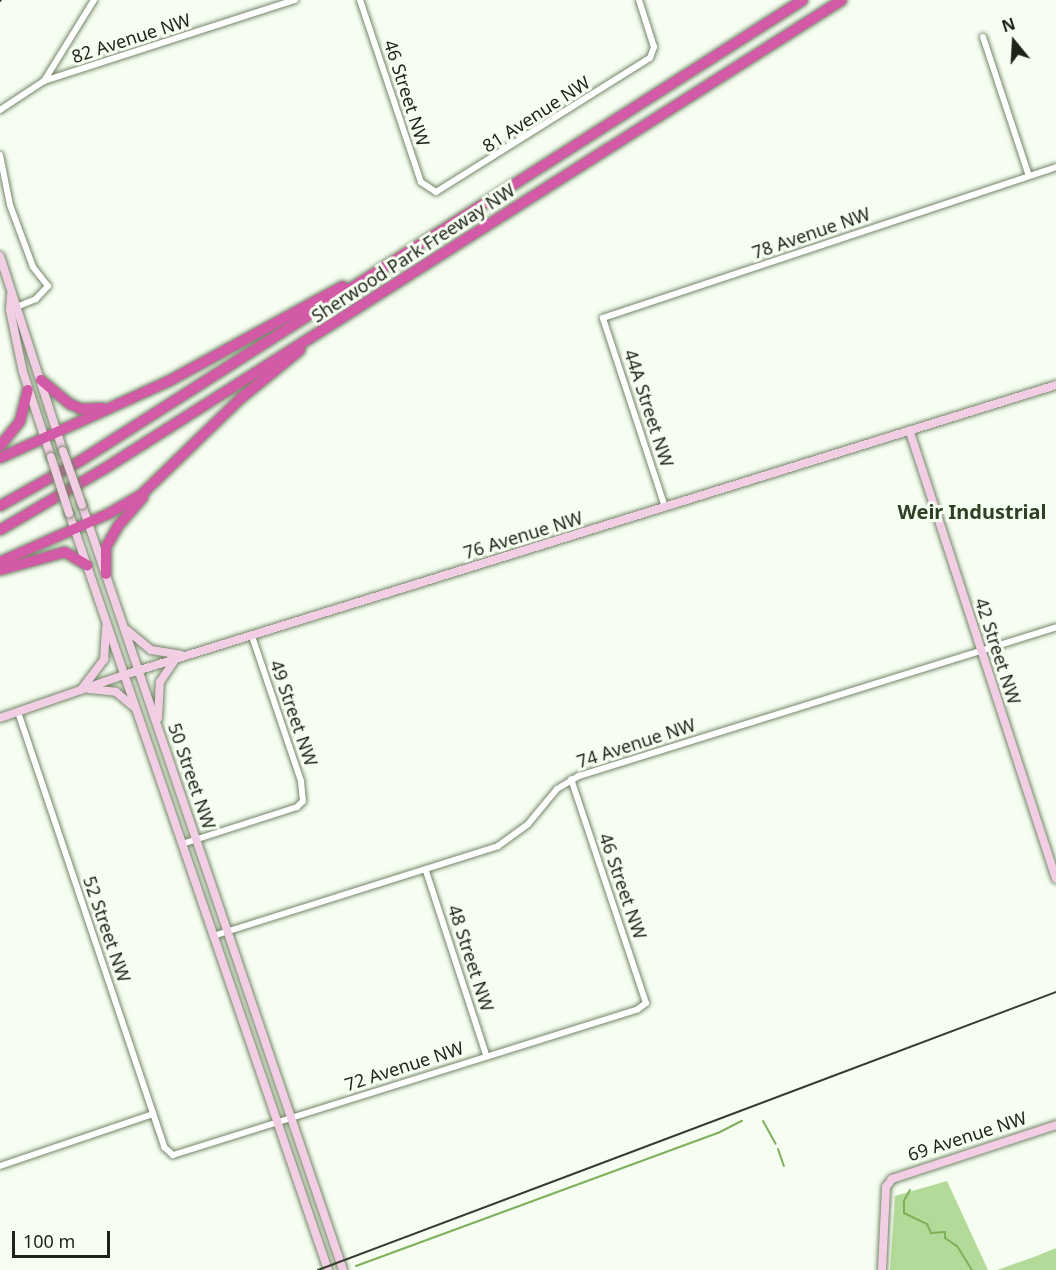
<!DOCTYPE html>
<style>
body{margin:0}
#map{position:relative;width:1056px;height:1270px;overflow:hidden;background:#f6fef1;font-family:"Noto Sans",sans-serif}
div>[style]{position:absolute}
.green>*{inset:0;background:#b3da98}
.stream>*{height:2px;margin:-1px;padding:0 1px;transform-origin:1px;border-radius:1px;background:#7eb059}
.roads{filter:drop-shadow(0 0 2px #748668) drop-shadow(0 0 2px #748668)}
.street>*{height:6px;margin:-3px;padding:0 3px;transform-origin:3px;border-radius:3px;background:#fff}
.secondary>*{height:8px;margin:-4px;padding:0 4px;transform-origin:4px;border-radius:4px;background:#f2cee4}
.highway>*{height:10px;margin:-5px;padding:0 5px;transform-origin:5px;border-radius:5px;background:#d35aa6}
.rail>*{height:2px;margin:-1px;padding:0 1px;transform-origin:1px;border-radius:1px;background:#353d30}
.bridges{filter:drop-shadow(0 0 2px #748668) drop-shadow(0 0 2px #748668)}
.secondary-bridge>*{height:8px;margin:-4px;padding:0 4px;transform-origin:4px;border-radius:4px;background:#f2cee4}
span{translate:-50% -50%;white-space:nowrap;text-align:center;line-height:1.15;-webkit-text-stroke:6px #f6fef1;paint-order:stroke}
.street-label{font-size:18px;color:#1c2317}
.neighbourhood-label{font-size:20px;color:#304025;font-weight:700}
.north{position:absolute;left:984px;top:12px;width:60px;height:60px;-webkit-text-stroke:4px #f6fef1;paint-order:stroke;rotate:342deg;font-size:16px;font-weight:700;line-height:24px;text-align:center;color:#1c2317}
.north::after{content:'';display:block;margin:auto;width:21px;height:27px;background:#1c2317;clip-path:polygon(50% 0,100% 100%,50% 72%,0 100%)}
.scale{position:absolute;left:12px;top:1231px;width:98px;height:27px;box-sizing:border-box;border:3px solid #1c2317;border-top:0;padding-left:8px;font-size:18px;line-height:21px;white-space:nowrap;color:#1c2317;-webkit-text-stroke:4px #f6fef1;paint-order:stroke}
</style>
<div id="map">
<div class="green">
<div style="clip-path:polygon(947px 1181px,988px 1270px,890px 1270px,895px 1196px)"></div>
<div style="clip-path:polygon(1056px 1248px,1056px 1270px,997px 1270px,1034px 1257px)"></div>
</div>
<div class="stream">
<div style="left:763px;top:1121px;width:26px;rotate:61deg"></div>
<div style="left:778px;top:1149px;width:18px;rotate:71deg"></div>
<div style="left:910px;top:1190px;width:13px;rotate:119deg"></div>
<div style="left:904px;top:1201px;width:12px;rotate:90deg"></div>
<div style="left:904px;top:1213px;width:25px;rotate:26deg"></div>
<div style="left:927px;top:1224px;width:10px;rotate:66deg"></div>
<div style="left:931px;top:1233px;width:14px;rotate:-4deg"></div>
<div style="left:945px;top:1232px;width:6px;rotate:90deg"></div>
<div style="left:945px;top:1238px;width:14px;rotate:34deg"></div>
<div style="left:957px;top:1246px;width:28px;rotate:58deg"></div>
<div style="left:356px;top:1266px;width:386px;rotate:-20.2deg"></div>
<div style="left:718px;top:1133px;width:27px;rotate:-27deg"></div>
</div>
<div class="roads">
<div class="street">
<div style="left:360px;top:0;width:192px;rotate:71.5deg"></div>
<div style="left:421px;top:182px;width:18px;rotate:34deg"></div>
<div style="left:436px;top:192px;width:252px;rotate:-32.1deg"></div>
<div style="left:650px;top:58px;width:12px;rotate:-70deg"></div>
<div style="left:654px;top:47px;width:49px;rotate:-107.7deg"></div>
<div style="left:983px;top:37px;width:146px;rotate:71.7deg"></div>
<div style="left:44px;top:81px;width:264px;rotate:-17.9deg"></div>
<div style="left:0;top:110px;width:53px;rotate:-33.4deg"></div>
<div style="left:44px;top:81px;width:95px;rotate:-58.3deg"></div>
<div style="left:0;top:155px;width:51px;rotate:78.7deg"></div>
<div style="left:10px;top:205px;width:66px;rotate:69.6deg"></div>
<div style="left:33px;top:267px;width:24px;rotate:52deg"></div>
<div style="left:48px;top:286px;width:18px;rotate:133deg"></div>
<div style="left:36px;top:299px;width:24px;rotate:158deg"></div>
<div style="left:665px;top:507px;width:199px;rotate:-108.2deg"></div>
<div style="left:603px;top:318px;width:478px;rotate:-18.4deg"></div>
<div style="left:18px;top:712px;width:459px;rotate:71.4deg"></div>
<div style="left:164px;top:1147px;width:12px;rotate:42deg"></div>
<div style="left:173px;top:1155px;width:487px;rotate:-17.4deg"></div>
<div style="left:638px;top:1009px;width:10px;rotate:-37deg"></div>
<div style="left:646px;top:1003px;width:236px;rotate:-108.5deg"></div>
<div style="left:182px;top:844px;width:121px;rotate:-17.8deg"></div>
<div style="left:297px;top:807px;width:8px;rotate:-45deg"></div>
<div style="left:303px;top:801px;width:20px;rotate:-96deg"></div>
<div style="left:301px;top:781px;width:153px;rotate:-108.7deg"></div>
<div style="left:426px;top:871px;width:194px;rotate:71.9deg"></div>
<div style="left:213px;top:936px;width:299px;rotate:-17.5deg"></div>
<div style="left:498px;top:846px;width:37px;rotate:-36deg"></div>
<div style="left:528px;top:824px;width:45px;rotate:-50.4deg"></div>
<div style="left:557px;top:789px;width:26px;rotate:-31deg"></div>
<div style="left:579px;top:776px;width:500px;rotate:-17.3deg"></div>
<div style="left:0;top:1166px;width:162px;rotate:-18.8deg"></div>
</div>
<div class="secondary">
<div style="left:0;top:256px;width:205px;rotate:72.1deg"></div>
<div style="left:11px;top:295px;width:15px;rotate:94deg"></div>
<div style="left:10px;top:310px;width:63px;rotate:78.2deg"></div>
<div style="left:23px;top:372px;width:89px;rotate:71.8deg"></div>
<div style="left:910px;top:432px;width:470px;rotate:71.9deg"></div>
<div style="left:82px;top:505px;width:808px;rotate:71.16deg"></div>
<div style="left:69px;top:513px;width:800px;rotate:71.11deg"></div>
<div style="left:127px;top:630px;width:31px;rotate:40deg"></div>
<div style="left:151px;top:650px;width:30px;rotate:9deg"></div>
<div style="left:89px;top:689px;width:27px;rotate:6deg"></div>
<div style="left:116px;top:692px;width:23px;rotate:40deg"></div>
<div style="left:81px;top:690px;width:39px;rotate:-53deg"></div>
<div style="left:104px;top:659px;width:32px;rotate:-86deg"></div>
<div style="left:0;top:718px;width:131px;rotate:-19.1deg"></div>
<div style="left:124px;top:675px;width:976px;rotate:-17.28deg"></div>
<div style="left:158px;top:718px;width:36px;rotate:-87deg"></div>
<div style="left:160px;top:682px;width:25px;rotate:-56deg"></div>
<div style="left:882px;top:1270px;width:83px;rotate:-87.2deg"></div>
<div style="left:886px;top:1187px;width:10px;rotate:-53deg"></div>
<div style="left:892px;top:1179px;width:173px;rotate:-18.2deg"></div>
</div>
<div class="highway">
<div style="left:41px;top:380px;width:38px;rotate:40deg"></div>
<div style="left:70px;top:404px;width:12px;rotate:24deg"></div>
<div style="left:81px;top:409px;width:21px;rotate:-3deg"></div>
<div style="left:0;top:446px;width:32px;rotate:-51deg"></div>
<div style="left:20px;top:421px;width:32px;rotate:-76deg"></div>
<div style="left:0;top:458px;width:186px;rotate:-24.5deg"></div>
<div style="left:169px;top:381px;width:198px;rotate:-28.6deg"></div>
<div style="left:0;top:506px;width:92px;rotate:-29.4deg"></div>
<div style="left:80px;top:461px;width:857px;rotate:-32.52deg"></div>
<div style="left:0;top:530px;width:121px;rotate:-30.4deg"></div>
<div style="left:104px;top:469px;width:874px;rotate:-32.44deg"></div>
<div style="left:0;top:562px;width:118px;rotate:-24deg"></div>
<div style="left:108px;top:514px;width:38px;rotate:-30deg"></div>
<div style="left:141px;top:495px;width:139px;rotate:-44.1deg"></div>
<div style="left:241px;top:398px;width:76px;rotate:-39.1deg"></div>
<div style="left:0;top:570px;width:67px;rotate:-15.5deg"></div>
<div style="left:65px;top:552px;width:26px;rotate:31deg"></div>
<div style="left:106px;top:574px;width:27px;rotate:-90deg"></div>
<div style="left:106px;top:547px;width:24px;rotate:-60deg"></div>
<div style="left:118px;top:526px;width:38px;rotate:-49deg"></div>
</div>
</div>
<div class="rail">
<div style="left:0;top:1px;width:1px;rotate:-45deg"></div>
<div style="left:318px;top:1270px;width:789px;rotate:-20.64deg"></div>
</div>
<div class="bridges">
<div class="secondary-bridge">
<div style="left:63px;top:451px;width:57px;rotate:70.6deg"></div>
<div style="left:51px;top:457px;width:59px;rotate:72.2deg"></div>
</div>
</div>
<div class="street-label">
<span style="left:131px;top:38px;rotate:-18deg">82 Avenue NW</span>
<span style="left:407px;top:93px;rotate:72deg">46 Street NW</span>
<span style="left:536px;top:114px;rotate:-33deg">81 Avenue NW</span>
<span style="left:811px;top:233px;rotate:-19deg">78 Avenue NW</span>
<span style="left:413px;top:253px;rotate:-33deg">Sherwood Park Freeway NW</span>
<span style="left:649px;top:408px;rotate:72deg">44A Street NW</span>
<span style="left:523px;top:535px;rotate:-17deg">76 Avenue NW</span>
<span style="left:998px;top:651px;rotate:72deg">42 Street NW</span>
<span style="left:294px;top:713px;rotate:71deg">49 Street NW</span>
<span style="left:636px;top:743px;rotate:-18deg">74 Avenue NW</span>
<span style="left:192px;top:776px;rotate:71deg">50 Street NW</span>
<span style="left:623px;top:886px;rotate:71deg">46 Street NW</span>
<span style="left:107px;top:929px;rotate:71deg">52 Street NW</span>
<span style="left:471px;top:958px;rotate:72deg">48 Street NW</span>
<span style="left:404px;top:1066px;rotate:-18deg">72 Avenue NW</span>
<span style="left:967px;top:1136px;rotate:-18deg">69 Avenue NW</span>
</div>
<div class="neighbourhood-label">
<span style="left:972px;top:511px">Weir Industrial</span>
</div>
<div class="north">N</div>
<div class="scale">100 m</div>
</div>
